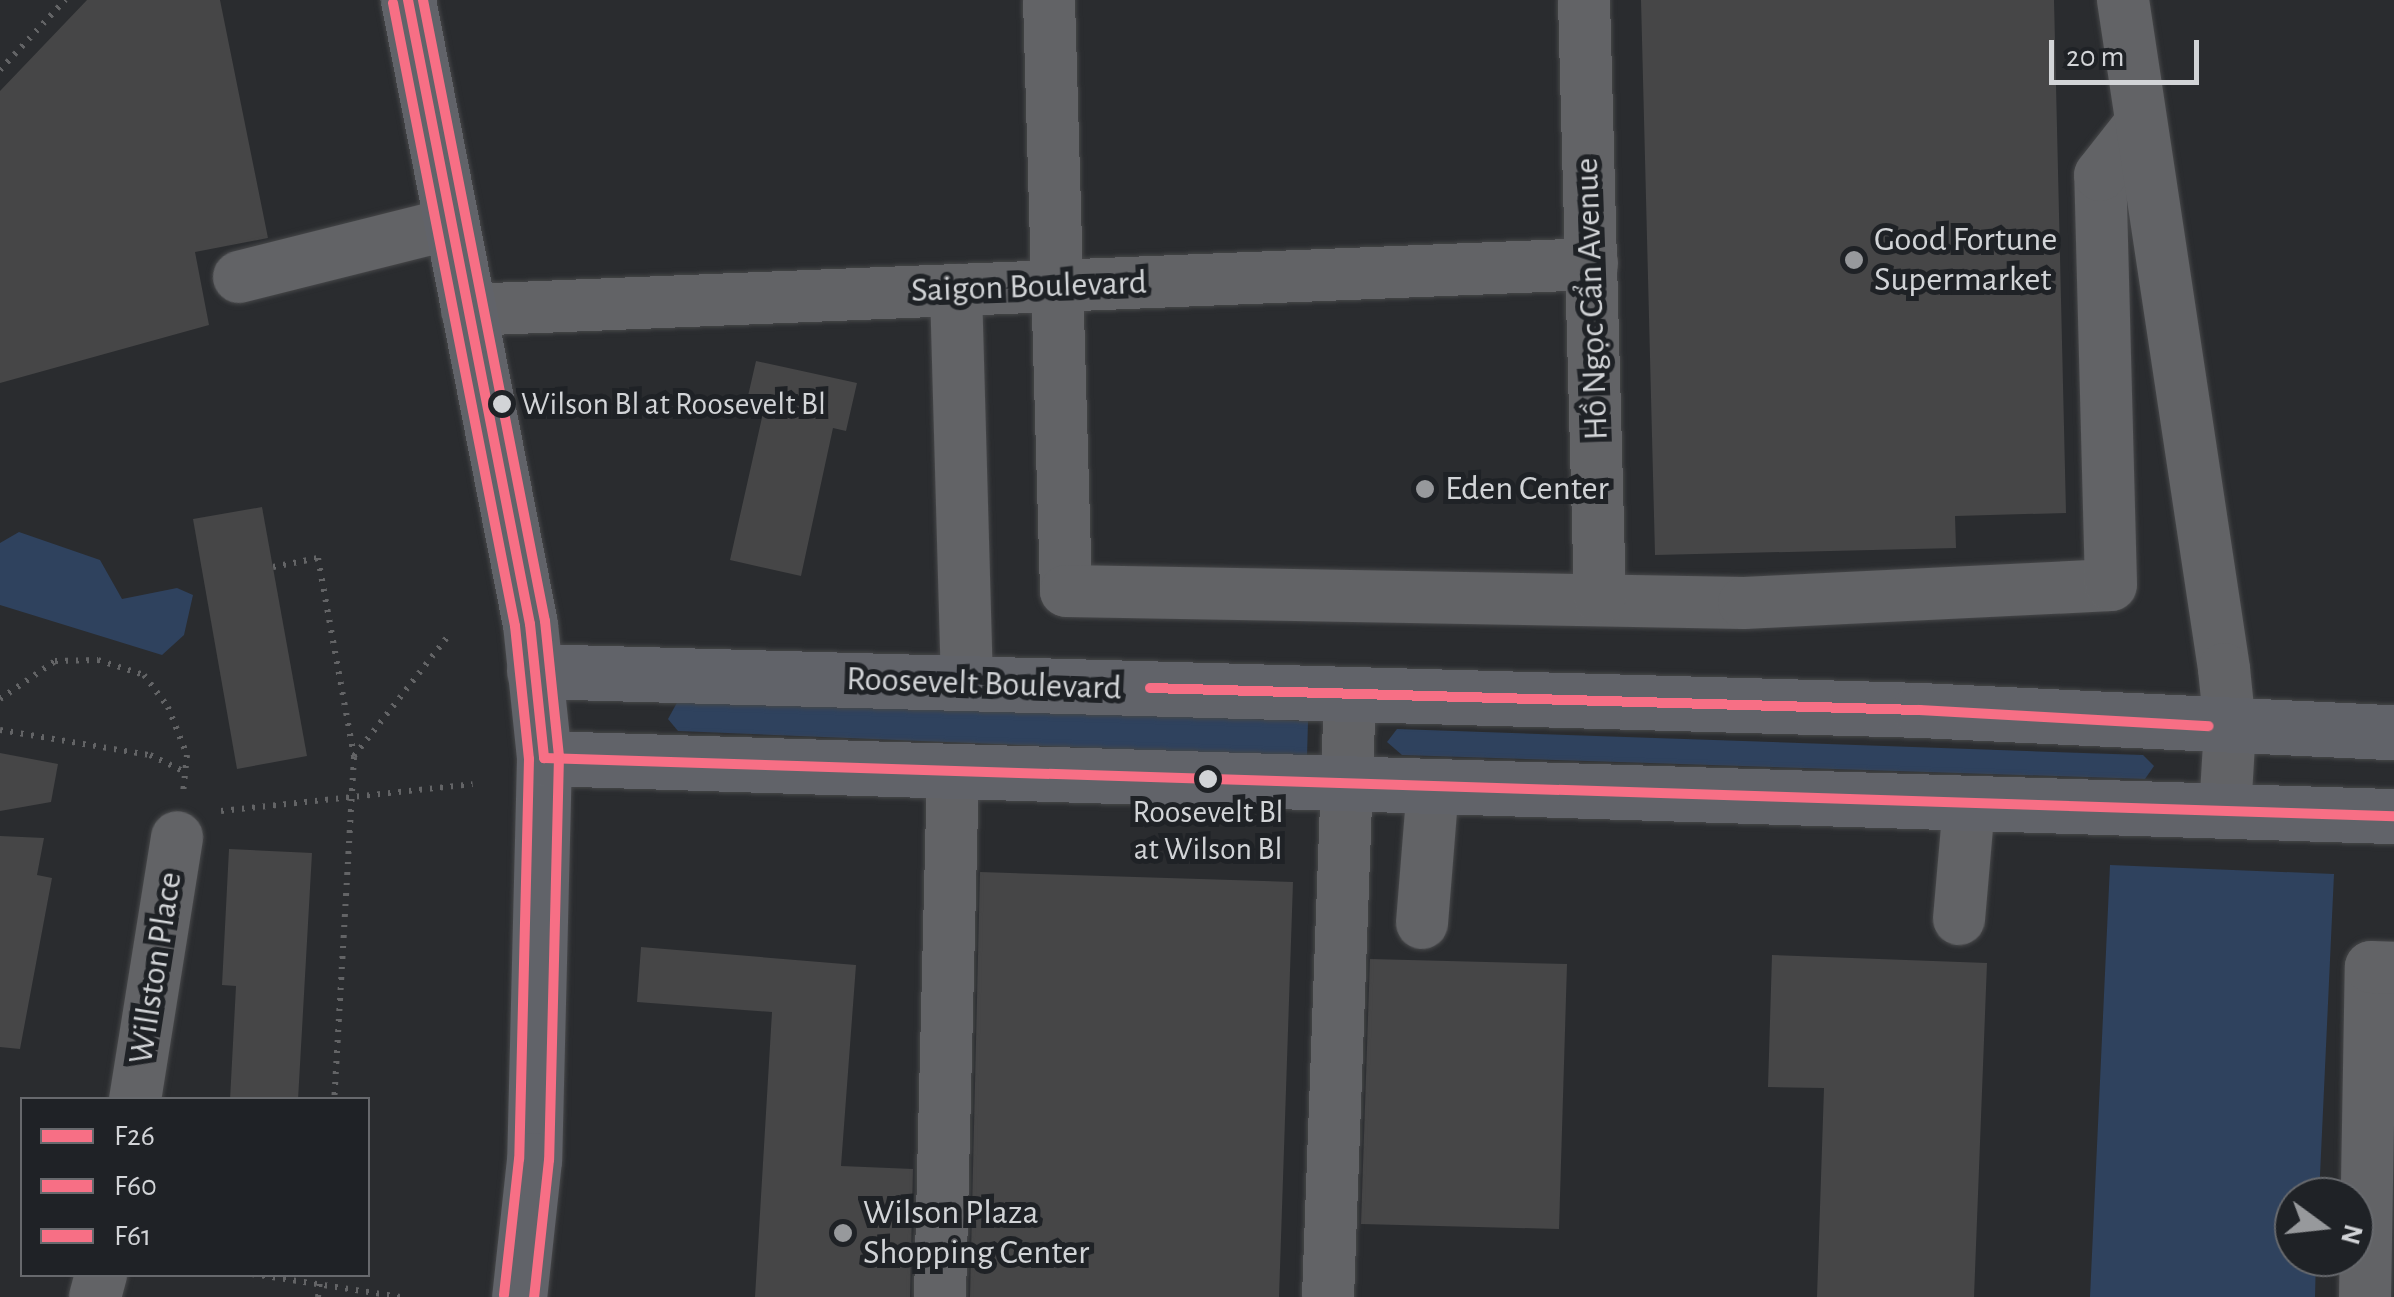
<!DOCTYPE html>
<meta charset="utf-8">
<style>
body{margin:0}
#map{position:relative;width:2394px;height:1297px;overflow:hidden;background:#2a2c2f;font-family:"Alegreya Sans",sans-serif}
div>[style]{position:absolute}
.green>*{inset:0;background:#2f425e}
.building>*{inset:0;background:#464647}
.path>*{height:6px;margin-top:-3px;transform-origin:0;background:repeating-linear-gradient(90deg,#636466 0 2.5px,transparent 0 10.5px)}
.roads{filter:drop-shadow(0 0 2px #464749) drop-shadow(0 0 2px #464749)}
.minor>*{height:52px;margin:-26px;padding:0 26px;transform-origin:26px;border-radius:26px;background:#626366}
.major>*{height:55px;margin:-27.5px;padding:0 27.5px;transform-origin:27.5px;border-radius:27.5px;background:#616369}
.bus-1>*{height:10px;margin:-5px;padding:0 5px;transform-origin:5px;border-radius:5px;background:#f76f85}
.bus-2>*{height:10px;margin:-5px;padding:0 5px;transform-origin:5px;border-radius:5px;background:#f76f85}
.bus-3>*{height:10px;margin:-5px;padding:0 5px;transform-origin:5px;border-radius:5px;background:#f76f85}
.dots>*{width:28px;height:28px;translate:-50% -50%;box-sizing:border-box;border:5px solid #1f2226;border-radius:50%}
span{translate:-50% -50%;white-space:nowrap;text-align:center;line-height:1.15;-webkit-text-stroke:10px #1f2226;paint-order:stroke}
.bus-label{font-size:32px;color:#d2d4d7}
.left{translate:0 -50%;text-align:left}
.poi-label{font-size:35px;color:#d2d4d7}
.street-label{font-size:35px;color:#d2d4d7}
.legend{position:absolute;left:20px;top:1097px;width:350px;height:180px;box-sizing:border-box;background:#1f2226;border:2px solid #67696d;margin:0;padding:12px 18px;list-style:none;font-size:30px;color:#d2d4d7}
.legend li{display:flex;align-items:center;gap:20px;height:50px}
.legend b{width:50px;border:2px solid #67696d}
.north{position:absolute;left:2274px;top:1177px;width:100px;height:100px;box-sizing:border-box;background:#1f2226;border:2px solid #67696d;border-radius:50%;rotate:105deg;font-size:28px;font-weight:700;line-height:40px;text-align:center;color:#d2d4d7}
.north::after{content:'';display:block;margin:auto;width:35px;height:45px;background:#97999c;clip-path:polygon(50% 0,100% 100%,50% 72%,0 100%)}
.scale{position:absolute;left:2049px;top:40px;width:150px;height:45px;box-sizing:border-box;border:5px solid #d2d4d7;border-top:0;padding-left:12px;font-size:30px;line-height:35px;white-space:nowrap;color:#d2d4d7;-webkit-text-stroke:8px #1f2226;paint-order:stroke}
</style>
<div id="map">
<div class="green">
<div style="clip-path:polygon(19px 532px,100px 560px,122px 599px,177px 588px,193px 595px,184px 635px,162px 655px,0 605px,0 543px)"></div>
<div style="clip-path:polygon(679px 699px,1308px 721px,1307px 757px,678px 731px,668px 719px)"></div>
<div style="clip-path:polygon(1397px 729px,2143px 755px,2154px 766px,2145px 779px,1402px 755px,1387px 742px)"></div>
<div style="clip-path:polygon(2110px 865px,2334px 874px,2319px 1197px,2294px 1197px,2294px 1257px,2316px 1257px,2315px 1297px,2090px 1297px)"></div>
</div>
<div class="building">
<div style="clip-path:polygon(87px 0,220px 0,268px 238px,195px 252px,209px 325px,0 383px,0 91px)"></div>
<div style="clip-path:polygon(1641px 0,2054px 0,2066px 513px,1955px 516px,1956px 548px,1655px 555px)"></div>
<div style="clip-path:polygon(756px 361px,857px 383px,846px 431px,833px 428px,801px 576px,730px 560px,763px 413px,745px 409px)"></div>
<div style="clip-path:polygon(262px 507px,307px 756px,237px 769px,193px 519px)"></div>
<div style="clip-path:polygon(0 753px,58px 764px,51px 802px,0 811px)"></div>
<div style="clip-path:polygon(0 836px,44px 838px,37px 875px,52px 878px,20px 1049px,0 1047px)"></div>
<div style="clip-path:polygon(229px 849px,312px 853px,298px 1100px,230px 1100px,236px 986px,222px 985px)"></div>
<div style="clip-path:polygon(980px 872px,1293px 882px,1279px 1297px,970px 1297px)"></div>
<div style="clip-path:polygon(641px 947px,856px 965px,841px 1166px,913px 1169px,910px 1297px,755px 1297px,772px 1012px,637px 1002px)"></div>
<div style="clip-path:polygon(1772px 955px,1987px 963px,1974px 1297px,1817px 1297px,1824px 1088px,1768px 1087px)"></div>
<div style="clip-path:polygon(1370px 959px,1567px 964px,1559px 1229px,1361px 1224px)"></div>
</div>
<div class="path">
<div style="left:0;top:70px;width:96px;rotate:-47.1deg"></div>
<div style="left:273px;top:567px;width:46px;rotate:-11.3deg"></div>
<div style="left:318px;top:558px;width:202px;rotate:79.7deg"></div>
<div style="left:354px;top:757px;width:344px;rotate:93.3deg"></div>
<div style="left:0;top:699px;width:67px;rotate:-34.6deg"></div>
<div style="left:55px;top:661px;width:43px;rotate:-1.3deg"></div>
<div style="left:98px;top:660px;width:48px;rotate:18.1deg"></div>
<div style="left:144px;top:675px;width:40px;rotate:53deg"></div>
<div style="left:168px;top:707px;width:52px;rotate:68.4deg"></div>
<div style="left:187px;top:755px;width:36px;rotate:96deg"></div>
<div style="left:0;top:730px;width:152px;rotate:9.5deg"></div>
<div style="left:150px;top:755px;width:39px;rotate:26deg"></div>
<div style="left:354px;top:756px;width:154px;rotate:-51.9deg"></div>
<div style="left:221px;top:811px;width:253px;rotate:-6.1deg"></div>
<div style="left:252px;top:1274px;width:150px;rotate:8.8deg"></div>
<div style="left:318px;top:1297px;width:23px;rotate:-83deg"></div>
</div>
<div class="roads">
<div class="minor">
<div style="left:1049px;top:0;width:591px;rotate:88.35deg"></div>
<div style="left:1066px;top:591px;width:678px;rotate:1.01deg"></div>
<div style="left:1744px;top:603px;width:367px;rotate:-2.8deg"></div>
<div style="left:2111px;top:585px;width:410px;rotate:-91.5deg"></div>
<div style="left:2100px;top:175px;width:66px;rotate:-51.7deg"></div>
<div style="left:1584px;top:0;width:598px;rotate:88.47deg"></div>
<div style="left:2123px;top:0;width:677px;rotate:81.41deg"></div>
<div style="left:2224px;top:669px;width:58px;rotate:84.1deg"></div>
<div style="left:2230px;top:727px;width:85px;rotate:93.4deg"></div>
<div style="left:239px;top:277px;width:218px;rotate:-14.1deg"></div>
<div style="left:956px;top:290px;width:393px;rotate:88.4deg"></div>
<div style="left:467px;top:310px;width:1126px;rotate:-2.34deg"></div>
<div style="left:1959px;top:919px;width:115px;rotate:-85deg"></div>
<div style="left:1422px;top:923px;width:137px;rotate:-85.4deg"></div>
<div style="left:135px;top:1100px;width:266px;rotate:-80.9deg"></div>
<div style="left:95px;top:1297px;width:24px;rotate:-75deg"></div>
<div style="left:940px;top:1297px;width:527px;rotate:-88.59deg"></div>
<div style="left:1328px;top:1297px;width:603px;rotate:-87.91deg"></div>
<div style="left:2365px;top:1297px;width:330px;rotate:-89deg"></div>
<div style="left:2371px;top:967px;width:23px;rotate:2deg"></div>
</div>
<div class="major">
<div style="left:408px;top:0;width:636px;rotate:78.94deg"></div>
<div style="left:530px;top:624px;width:135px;rotate:84deg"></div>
<div style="left:544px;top:758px;width:402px;rotate:91.4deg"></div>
<div style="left:534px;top:1160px;width:138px;rotate:96.2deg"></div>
<div style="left:534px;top:671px;width:1387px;rotate:1.61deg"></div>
<div style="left:1920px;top:710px;width:475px;rotate:2.7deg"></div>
<div style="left:544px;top:758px;width:1851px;rotate:1.8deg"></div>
</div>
</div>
<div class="bus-1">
<div style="left:408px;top:0;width:636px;rotate:78.94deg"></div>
<div style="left:530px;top:624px;width:135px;rotate:84deg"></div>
<div style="left:544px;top:758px;width:1851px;rotate:1.8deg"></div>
<div style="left:1150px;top:688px;width:770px;rotate:1.64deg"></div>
<div style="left:1920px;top:710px;width:289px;rotate:3.2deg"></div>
</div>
<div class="bus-2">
<div style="left:393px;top:3px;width:635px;rotate:78.92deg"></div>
<div style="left:515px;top:626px;width:134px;rotate:84deg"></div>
<div style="left:529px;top:759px;width:400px;rotate:91.4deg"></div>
<div style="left:519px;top:1159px;width:137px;rotate:96.3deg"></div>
</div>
<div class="bus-3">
<div style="left:423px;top:0;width:633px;rotate:78.89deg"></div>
<div style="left:545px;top:621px;width:136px;rotate:84.1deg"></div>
<div style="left:559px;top:756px;width:404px;rotate:91.4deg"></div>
<div style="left:549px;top:1160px;width:138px;rotate:96.2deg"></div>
</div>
<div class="dots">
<div style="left:1854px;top:260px;background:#97999c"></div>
<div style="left:502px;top:404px;background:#d2d4d7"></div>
<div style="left:1425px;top:489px;background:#97999c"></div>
<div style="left:1208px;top:779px;background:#d2d4d7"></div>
<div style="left:843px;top:1233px;background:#97999c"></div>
</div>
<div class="bus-label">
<span class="left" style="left:521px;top:404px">Wilson Bl at Roosevelt Bl</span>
<span style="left:1208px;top:831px">Roosevelt Bl<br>at Wilson Bl</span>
</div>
<div class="poi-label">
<span class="left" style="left:1874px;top:260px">Good Fortune<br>Supermarket</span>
<span class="left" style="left:1445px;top:489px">Eden Center</span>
<span class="left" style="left:863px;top:1233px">Wilson Plaza<br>Shopping Center</span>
</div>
<div class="street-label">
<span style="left:1029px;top:287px;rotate:-2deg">Saigon Boulevard</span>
<span style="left:1592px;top:299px;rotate:-92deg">Hồ Ngọc Cẩn Avenue</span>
<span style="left:984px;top:684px;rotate:2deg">Roosevelt Boulevard</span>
<span style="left:156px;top:968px;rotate:-81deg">Willston Place</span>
</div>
<ul class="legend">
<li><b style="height:12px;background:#f76f85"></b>F26</li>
<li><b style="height:12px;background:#f76f85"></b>F60</li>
<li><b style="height:12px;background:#f76f85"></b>F61</li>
</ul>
<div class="north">N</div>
<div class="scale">20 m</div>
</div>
